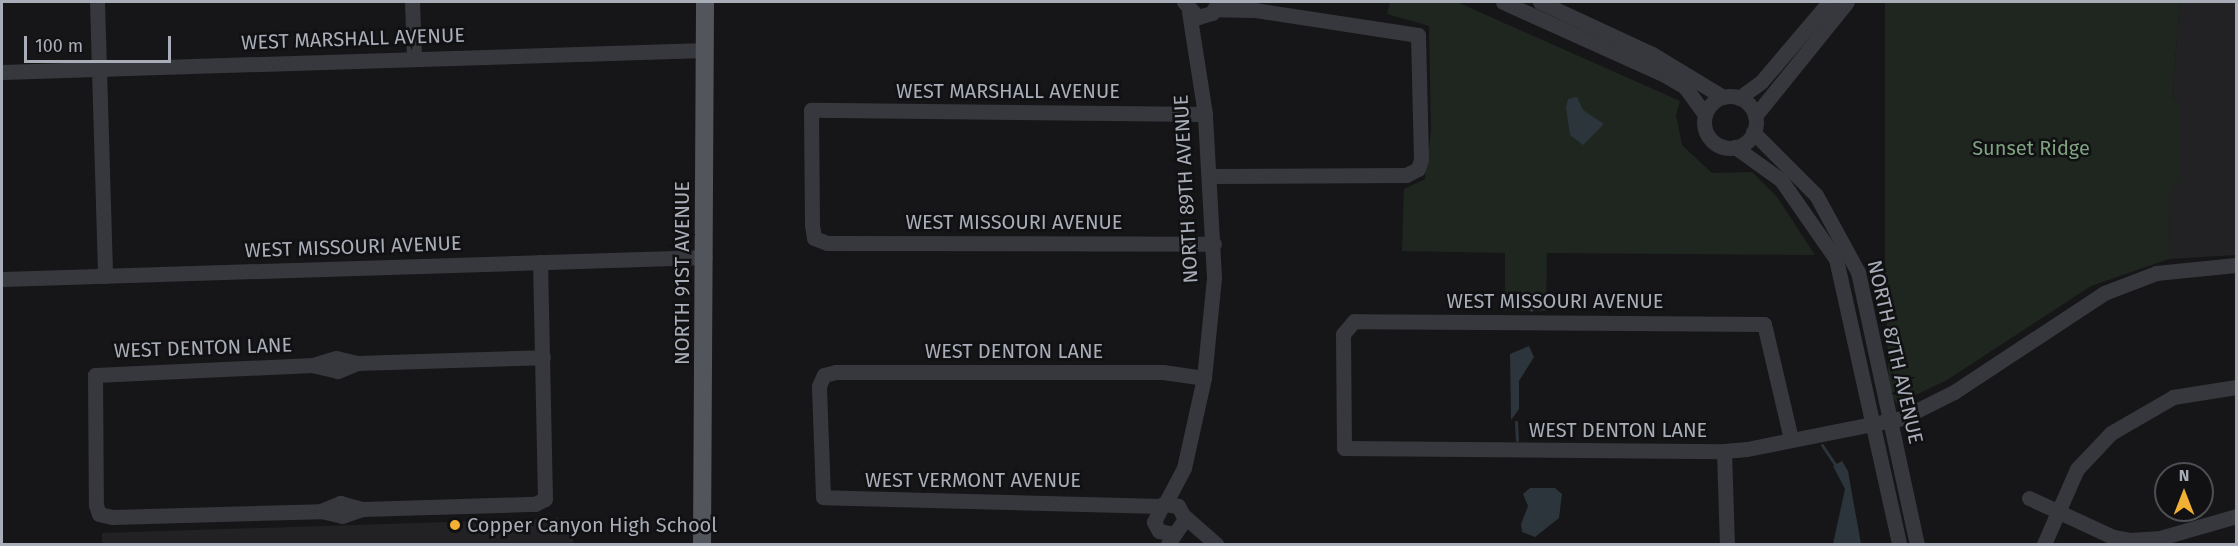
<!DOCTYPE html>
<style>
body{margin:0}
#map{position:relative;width:2238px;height:546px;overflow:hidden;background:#161618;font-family:"Fira Sans",sans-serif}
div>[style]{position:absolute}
.built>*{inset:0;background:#222225}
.green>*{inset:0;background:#1e261f}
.water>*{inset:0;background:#2c353c}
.stream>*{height:3px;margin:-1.5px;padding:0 1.5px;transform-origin:1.5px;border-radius:1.5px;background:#2c353c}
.minor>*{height:15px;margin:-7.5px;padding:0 7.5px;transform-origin:7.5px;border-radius:7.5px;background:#37383d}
.minor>.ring{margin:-7.5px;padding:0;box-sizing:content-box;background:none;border:15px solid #37383d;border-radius:50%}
.major>*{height:18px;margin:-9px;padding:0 9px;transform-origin:9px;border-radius:9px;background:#53555c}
.dots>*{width:16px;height:16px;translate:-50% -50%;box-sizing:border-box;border:3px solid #111113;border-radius:50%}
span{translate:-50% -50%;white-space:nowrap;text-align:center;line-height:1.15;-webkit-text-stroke:5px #111113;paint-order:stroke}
.street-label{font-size:20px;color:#a8adb8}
.park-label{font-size:20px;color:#7fa381}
.poi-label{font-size:20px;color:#a8adb8}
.left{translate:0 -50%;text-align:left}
.frame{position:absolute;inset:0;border:3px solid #a8adb8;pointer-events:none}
.north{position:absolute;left:2154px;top:462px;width:60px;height:60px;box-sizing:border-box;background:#111113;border:2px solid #4d4f55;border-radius:50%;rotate:0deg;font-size:16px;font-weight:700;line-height:24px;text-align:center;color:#a8adb8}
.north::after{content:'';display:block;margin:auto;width:21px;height:27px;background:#f2b134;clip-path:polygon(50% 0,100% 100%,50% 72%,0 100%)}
.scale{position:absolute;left:24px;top:36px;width:147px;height:27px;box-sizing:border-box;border:3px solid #a8adb8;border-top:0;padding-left:8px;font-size:18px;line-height:21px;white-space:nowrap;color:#a8adb8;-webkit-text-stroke:4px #111113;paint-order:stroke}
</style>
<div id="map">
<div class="built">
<div style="clip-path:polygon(2180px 2px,2236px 2px,2236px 255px,2169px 259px,2170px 190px,2179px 182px,2178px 100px,2172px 99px)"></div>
<div style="clip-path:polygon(573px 518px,573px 544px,102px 544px,102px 533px)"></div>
</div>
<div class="green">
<div style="clip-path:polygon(1390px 2px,1457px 2px,1680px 101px,1676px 115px,1682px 145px,1712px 173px,1752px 172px,1777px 197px,1815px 255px,1547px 253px,1546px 311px,1505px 311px,1505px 253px,1402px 251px,1404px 189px,1425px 179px,1431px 131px,1429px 26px,1387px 14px)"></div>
<div style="clip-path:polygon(1885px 2px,2180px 2px,2172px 99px,2179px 100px,2179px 182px,2170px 190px,2169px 259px,2091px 286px,1947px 380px,1897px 404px,1889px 392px,1885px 270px)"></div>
</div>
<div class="water">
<div style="clip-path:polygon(1577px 97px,1583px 110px,1604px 124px,1583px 145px,1570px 135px,1566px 108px,1568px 99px)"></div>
<div style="clip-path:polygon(1529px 346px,1534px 357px,1519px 381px,1519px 409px,1511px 420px,1510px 354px)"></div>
<div style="clip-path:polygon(1842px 461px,1848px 471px,1861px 544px,1833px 544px,1845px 489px,1833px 466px)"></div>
<div style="clip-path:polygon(1530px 488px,1555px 488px,1562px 494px,1559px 518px,1535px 537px,1522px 532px,1521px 524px,1528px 506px,1523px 494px)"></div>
</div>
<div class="stream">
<div style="left:1531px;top:293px;width:17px;rotate:90deg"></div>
<div style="left:1516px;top:422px;width:18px;rotate:87deg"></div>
<div style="left:1822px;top:445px;width:25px;rotate:56deg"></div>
</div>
<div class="minor">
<div style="left:97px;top:2px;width:274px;rotate:88.3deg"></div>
<div style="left:412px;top:2px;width:55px;rotate:87.9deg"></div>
<div style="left:1184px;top:2px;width:21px;rotate:47deg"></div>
<div style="left:1198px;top:17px;width:15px;rotate:-16deg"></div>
<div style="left:1212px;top:13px;width:13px;rotate:-61deg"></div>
<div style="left:1503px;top:2px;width:178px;rotate:24.3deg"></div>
<div style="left:1665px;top:75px;width:23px;rotate:31deg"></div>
<div style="left:1685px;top:87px;width:34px;rotate:54deg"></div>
<div style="left:1540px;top:2px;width:123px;rotate:24.9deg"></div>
<div style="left:1652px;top:54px;width:83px;rotate:31.2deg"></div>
<div style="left:2px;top:72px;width:703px;rotate:-1.79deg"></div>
<div class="ring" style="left:1704px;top:96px;width:37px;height:37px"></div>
<div style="left:1739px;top:98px;width:27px;rotate:-36deg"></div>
<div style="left:1761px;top:82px;width:105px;rotate:-49.6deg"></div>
<div style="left:1205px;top:114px;width:394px;rotate:-179.4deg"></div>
<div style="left:811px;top:110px;width:115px;rotate:89.5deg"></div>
<div style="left:812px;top:225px;width:13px;rotate:81deg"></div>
<div style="left:814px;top:238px;width:14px;rotate:21deg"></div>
<div style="left:827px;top:243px;width:387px;rotate:0.1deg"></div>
<div style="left:1755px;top:116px;width:146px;rotate:-51.1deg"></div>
<div style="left:1753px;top:132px;width:89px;rotate:45deg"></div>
<div style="left:1816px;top:195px;width:88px;rotate:61.4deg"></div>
<div style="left:1858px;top:272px;width:278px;rotate:77.8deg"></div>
<div style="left:1735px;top:147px;width:57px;rotate:35.7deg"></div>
<div style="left:1781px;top:180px;width:96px;rotate:55.2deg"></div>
<div style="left:1836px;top:259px;width:292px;rotate:77.5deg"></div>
<div style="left:1211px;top:176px;width:195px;rotate:-0.3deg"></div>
<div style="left:1406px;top:175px;width:13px;rotate:-27deg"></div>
<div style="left:1418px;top:169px;width:10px;rotate:-73deg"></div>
<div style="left:1421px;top:159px;width:124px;rotate:-91.4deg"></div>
<div style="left:1418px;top:35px;width:166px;rotate:-171.3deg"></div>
<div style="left:1254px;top:10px;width:39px;rotate:-179deg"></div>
<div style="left:2px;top:279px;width:703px;rotate:-1.79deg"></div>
<div style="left:357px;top:363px;width:21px;rotate:157deg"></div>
<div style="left:338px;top:371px;width:26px;rotate:-167deg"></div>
<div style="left:313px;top:365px;width:218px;rotate:177.4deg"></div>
<div style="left:95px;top:375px;width:130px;rotate:89.6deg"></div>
<div style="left:96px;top:505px;width:9px;rotate:72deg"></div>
<div style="left:99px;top:514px;width:13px;rotate:13deg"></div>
<div style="left:112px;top:517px;width:209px;rotate:-1.6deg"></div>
<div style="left:321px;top:511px;width:22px;rotate:13deg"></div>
<div style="left:342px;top:516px;width:21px;rotate:-19deg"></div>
<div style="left:313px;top:365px;width:24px;rotate:-17deg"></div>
<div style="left:336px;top:358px;width:22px;rotate:13deg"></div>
<div style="left:357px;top:363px;width:186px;rotate:-1.8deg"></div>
<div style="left:1791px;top:439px;width:118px;rotate:-103.2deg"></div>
<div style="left:1764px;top:324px;width:410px;rotate:-179.6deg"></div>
<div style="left:1354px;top:321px;width:17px;rotate:130deg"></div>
<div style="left:1343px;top:334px;width:114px;rotate:89.5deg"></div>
<div style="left:1344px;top:448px;width:380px;rotate:0.5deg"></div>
<div style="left:1724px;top:451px;width:23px;rotate:-5deg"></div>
<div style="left:1747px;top:449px;width:158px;rotate:-11.3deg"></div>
<div style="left:1902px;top:418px;width:58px;rotate:-26.6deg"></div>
<div style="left:1954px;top:392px;width:180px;rotate:-33.4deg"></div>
<div style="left:2104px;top:293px;width:56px;rotate:-21deg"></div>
<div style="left:2156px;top:273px;width:80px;rotate:-5.7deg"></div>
<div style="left:1724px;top:451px;width:93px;rotate:88.2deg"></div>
<div style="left:2029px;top:498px;width:93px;rotate:24.9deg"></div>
<div style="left:2113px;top:537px;width:17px;rotate:10deg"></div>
<div style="left:2130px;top:540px;width:30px;rotate:-4deg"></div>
<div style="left:2160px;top:538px;width:79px;rotate:-16.1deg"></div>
<div style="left:1165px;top:504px;width:41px;rotate:-62.2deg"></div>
<div style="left:1184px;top:468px;width:92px;rotate:-77.5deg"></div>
<div style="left:1204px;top:378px;width:101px;rotate:-84.3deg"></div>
<div style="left:1214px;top:277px;width:163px;rotate:-93.2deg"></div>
<div style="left:1205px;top:114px;width:103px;rotate:-98.9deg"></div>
<div style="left:1161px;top:506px;width:338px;rotate:-178.5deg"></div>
<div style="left:823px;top:497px;width:111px;rotate:-92.1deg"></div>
<div style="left:819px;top:386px;width:12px;rotate:-66deg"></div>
<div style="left:824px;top:375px;width:12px;rotate:-14deg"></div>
<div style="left:836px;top:372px;width:327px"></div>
<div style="left:1163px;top:372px;width:41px;rotate:8.3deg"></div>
<div style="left:321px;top:511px;width:21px;rotate:-23deg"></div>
<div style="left:340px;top:503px;width:23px;rotate:15deg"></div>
<div style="left:362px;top:509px;width:173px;rotate:-1.7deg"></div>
<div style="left:535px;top:504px;width:11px;rotate:-27deg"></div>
<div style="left:545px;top:499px;width:237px;rotate:-91.2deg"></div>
<div style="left:1184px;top:516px;width:43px;rotate:41.2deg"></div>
<div style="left:1168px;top:544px;width:30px;rotate:-56deg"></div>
<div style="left:1185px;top:519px;width:15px;rotate:-118deg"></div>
<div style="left:1178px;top:506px;width:15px;rotate:-172deg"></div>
<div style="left:1163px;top:504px;width:20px;rotate:117deg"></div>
<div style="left:1154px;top:522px;width:10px;rotate:61deg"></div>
<div style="left:1159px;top:531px;width:15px;rotate:11deg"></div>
<div style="left:2044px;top:544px;width:82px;rotate:-66.3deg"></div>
<div style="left:2077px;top:469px;width:50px;rotate:-46.6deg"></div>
<div style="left:2111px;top:433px;width:72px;rotate:-30.1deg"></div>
<div style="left:2173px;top:397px;width:64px;rotate:-9deg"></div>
</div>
<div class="major">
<div style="left:702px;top:544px;width:542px;rotate:-89.68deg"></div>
</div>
<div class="dots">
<div style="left:455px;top:525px;background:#f2b134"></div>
</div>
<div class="street-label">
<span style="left:353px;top:39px;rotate:-2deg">WEST MARSHALL AVENUE</span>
<span style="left:1008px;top:91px">WEST MARSHALL AVENUE</span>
<span style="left:1186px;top:189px;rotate:-93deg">NORTH 89TH AVENUE</span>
<span style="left:1014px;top:222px">WEST MISSOURI AVENUE</span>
<span style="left:353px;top:247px;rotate:-2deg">WEST MISSOURI AVENUE</span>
<span style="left:682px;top:273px;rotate:-90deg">NORTH 91ST AVENUE</span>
<span style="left:1555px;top:301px">WEST MISSOURI AVENUE</span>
<span style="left:203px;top:348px;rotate:-2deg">WEST DENTON LANE</span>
<span style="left:1014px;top:351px">WEST DENTON LANE</span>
<span style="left:1895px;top:352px;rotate:77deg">NORTH 87TH AVENUE</span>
<span style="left:1618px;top:430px">WEST DENTON LANE</span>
<span style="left:973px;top:480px">WEST VERMONT AVENUE</span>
</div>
<div class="park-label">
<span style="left:2031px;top:148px">Sunset Ridge</span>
</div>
<div class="poi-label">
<span class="left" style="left:467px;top:525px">Copper Canyon High School</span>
</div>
<div class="frame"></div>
<div class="north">N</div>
<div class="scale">100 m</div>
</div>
